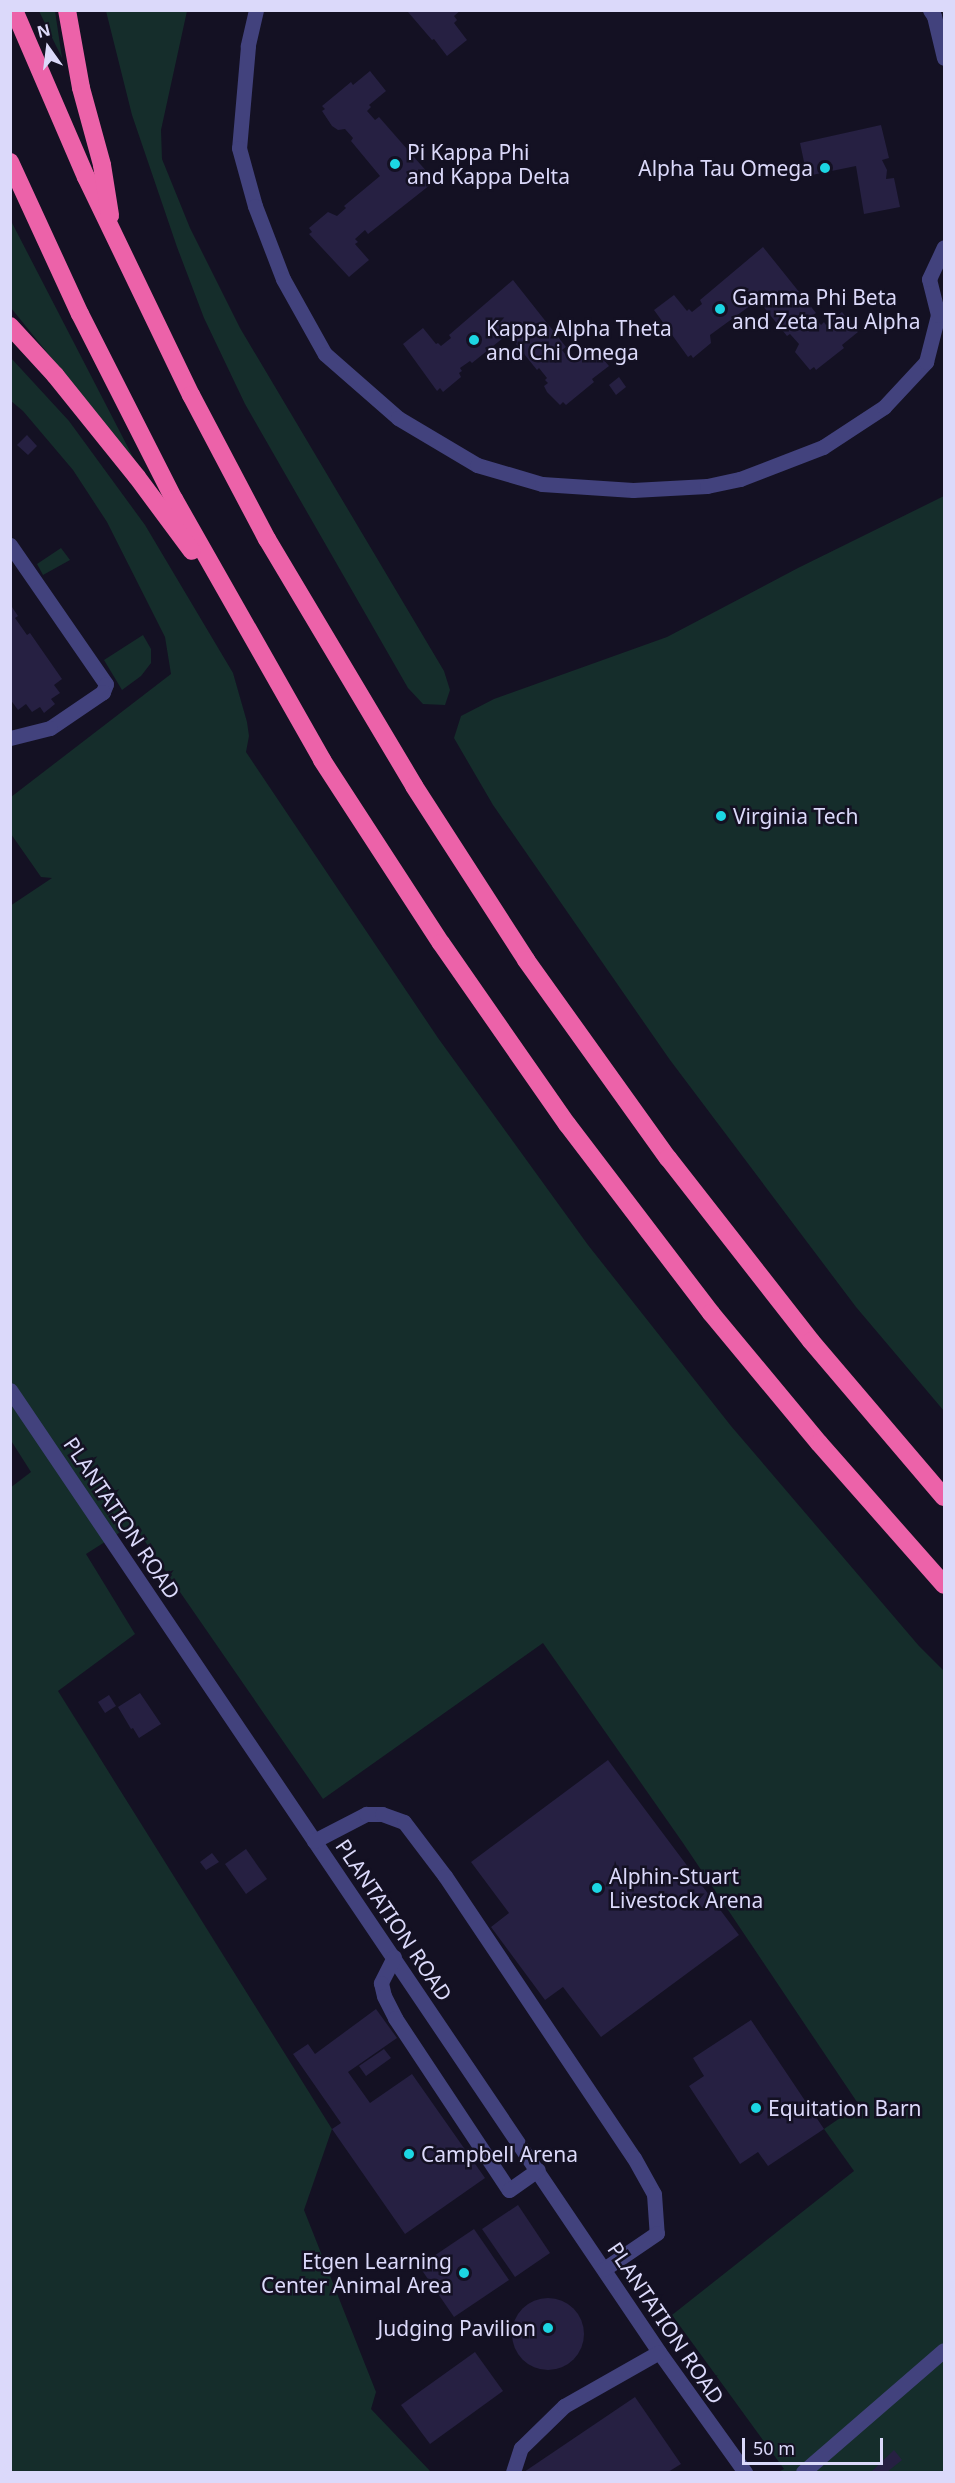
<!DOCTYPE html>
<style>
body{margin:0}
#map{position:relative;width:955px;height:2483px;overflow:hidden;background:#141123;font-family:"Noto Sans",sans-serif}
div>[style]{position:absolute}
.green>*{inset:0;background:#152d2b}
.building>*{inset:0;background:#262042}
.round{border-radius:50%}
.minor>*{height:15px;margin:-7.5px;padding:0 7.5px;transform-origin:7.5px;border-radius:7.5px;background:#42427d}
.highway>*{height:18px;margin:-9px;padding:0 9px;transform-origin:9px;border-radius:9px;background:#ec62a9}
.dots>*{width:16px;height:16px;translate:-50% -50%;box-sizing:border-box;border:3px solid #141123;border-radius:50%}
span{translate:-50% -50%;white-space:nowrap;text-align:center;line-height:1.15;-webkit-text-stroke:5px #141123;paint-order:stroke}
.poi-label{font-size:21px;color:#dbd9fa}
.left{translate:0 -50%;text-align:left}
.right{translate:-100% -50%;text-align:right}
.street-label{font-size:21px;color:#dbd9fa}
.frame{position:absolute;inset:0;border:12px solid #dbd9fa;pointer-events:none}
.north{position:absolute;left:18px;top:18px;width:60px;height:60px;-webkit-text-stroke:4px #141123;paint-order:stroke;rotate:346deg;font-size:16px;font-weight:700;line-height:24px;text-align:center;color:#dbd9fa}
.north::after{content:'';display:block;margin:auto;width:21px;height:27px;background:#dbd9fa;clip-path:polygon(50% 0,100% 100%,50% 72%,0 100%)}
.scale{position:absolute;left:742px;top:2438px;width:141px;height:27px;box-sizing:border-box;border:3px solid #dbd9fa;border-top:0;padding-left:8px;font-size:18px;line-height:21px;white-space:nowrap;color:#dbd9fa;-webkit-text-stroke:4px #141123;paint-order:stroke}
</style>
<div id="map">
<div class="green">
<div style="clip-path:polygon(39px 11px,55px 11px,62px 58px)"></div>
<div style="clip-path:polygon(106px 11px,187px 11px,161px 130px,162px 159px,190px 228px,240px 328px,444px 671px,450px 690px,445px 705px,423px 704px,408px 688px,245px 404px,204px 318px,177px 247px,132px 115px)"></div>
<div style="clip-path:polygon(10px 219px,135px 461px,11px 308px)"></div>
<div style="clip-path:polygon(11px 358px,69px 421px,145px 525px,233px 673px,247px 722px,249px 736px,246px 752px,438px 1038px,588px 1245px,731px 1426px,919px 1646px,944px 1671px,944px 2472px,778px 2472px,784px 2469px,672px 2315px,854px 2171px,824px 2129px,859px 2105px,683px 1843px,543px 1643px,323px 1799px,133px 1524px,86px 1554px,135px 1634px,58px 1691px,332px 2129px,304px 2210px,376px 2392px,371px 2409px,431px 2472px,11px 2472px,10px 1488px,31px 1472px,10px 1439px,10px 906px,52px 878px,41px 877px,11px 834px,11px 797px,171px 674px,165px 637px,107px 522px,73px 470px,23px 411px,11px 401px)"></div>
<div style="clip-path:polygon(944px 496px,944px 1411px,856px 1307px,670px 1060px,493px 805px,454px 738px,461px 716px,494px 699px,667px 637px,798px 568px)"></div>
<div style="clip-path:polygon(61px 548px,70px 560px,43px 575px,37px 564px)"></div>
<div style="clip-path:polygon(143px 635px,151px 649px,151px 663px,141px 676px,122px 690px,104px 660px)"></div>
</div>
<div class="building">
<div style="clip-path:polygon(410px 10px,461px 10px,454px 16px,457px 20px,454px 23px,467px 40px,447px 56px,434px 39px,432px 40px,408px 12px)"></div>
<div style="clip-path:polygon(370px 71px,386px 91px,369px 105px,371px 107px,367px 111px,375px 120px,379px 117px,435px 181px,368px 234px,365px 230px,355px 239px,358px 242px,355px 244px,369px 260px,349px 277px,309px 234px,312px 232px,309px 228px,328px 212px,337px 216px,346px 208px,344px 206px,380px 176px,351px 141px,353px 138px,345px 129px,338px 130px,332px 126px,322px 111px,325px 109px,322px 106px,351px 82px,353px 85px)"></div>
<div style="clip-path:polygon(881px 125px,889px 158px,882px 160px,887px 170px,886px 179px,894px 178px,900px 207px,864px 214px,856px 166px,807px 176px,800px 143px)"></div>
<div style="clip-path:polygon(763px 247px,816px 313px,813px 315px,821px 325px,824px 322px,826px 325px,842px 312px,858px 332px,842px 345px,844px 348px,816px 370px,814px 367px,810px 370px,795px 352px,799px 344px,790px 334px,787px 336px,758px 300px,710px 335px,711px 343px,693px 358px,691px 355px,688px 357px,654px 310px,674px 295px,687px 311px,689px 309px,692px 312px,702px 304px,700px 300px)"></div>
<div style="clip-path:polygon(513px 280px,566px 347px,562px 350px,570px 360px,574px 357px,576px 359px,592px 346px,609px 366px,592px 379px,594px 382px,566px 405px,563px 402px,560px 405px,547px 392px,544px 386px,548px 383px,545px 380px,547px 378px,539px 368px,537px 370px,508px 334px,472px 363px,470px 361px,460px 368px,462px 371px,459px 373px,461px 377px,443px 392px,440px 388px,437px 391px,403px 344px,423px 328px,436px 344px,438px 343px,441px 346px,451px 338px,449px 335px)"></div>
<div style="clip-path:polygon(619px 377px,626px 387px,616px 395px,609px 385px)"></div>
<div style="clip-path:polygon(27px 435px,37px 446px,28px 455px,17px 445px)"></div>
<div style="clip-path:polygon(10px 604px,18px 616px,15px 618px,27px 635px,30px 633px,62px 679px,54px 685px,60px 693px,51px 699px,55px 704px,44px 713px,40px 707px,32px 712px,26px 704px,18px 710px,10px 699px)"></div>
<div style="clip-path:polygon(140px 1693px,161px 1724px,139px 1738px,133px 1728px,131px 1729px,118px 1707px)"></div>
<div style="clip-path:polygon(109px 1695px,116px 1706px,105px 1713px,98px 1702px)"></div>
<div style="clip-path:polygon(608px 1760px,739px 1935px,601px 2037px,563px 1987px,545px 2000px,491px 1927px,509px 1913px,471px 1862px)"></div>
<div style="clip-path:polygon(246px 1849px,267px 1879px,246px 1894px,225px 1864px)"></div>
<div style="clip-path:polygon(212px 1853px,219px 1862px,206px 1870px,200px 1862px)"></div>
<div style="clip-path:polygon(376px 2009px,397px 2038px,348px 2072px,370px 2103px,412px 2074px,485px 2178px,405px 2234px,332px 2129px,341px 2123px,293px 2054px,308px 2044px,315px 2054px)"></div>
<div style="clip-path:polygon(751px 2020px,824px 2129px,768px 2166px,758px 2152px,740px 2164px,689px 2086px,704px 2076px,693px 2058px)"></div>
<div style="clip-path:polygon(384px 2049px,391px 2058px,366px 2076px,359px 2066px)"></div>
<div style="clip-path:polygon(518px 2205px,550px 2253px,515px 2277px,482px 2229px)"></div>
<div style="clip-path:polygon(474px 2229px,509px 2280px,454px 2317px,419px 2266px)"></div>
<div class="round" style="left:512px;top:2298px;width:72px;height:72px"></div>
<div style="clip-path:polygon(475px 2352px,503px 2391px,430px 2444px,401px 2405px)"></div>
<div style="clip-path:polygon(635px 2397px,681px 2464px,668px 2472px,524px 2472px)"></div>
<div style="clip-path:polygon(894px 2450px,902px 2460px,887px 2472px,871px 2472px)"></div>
</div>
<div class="minor">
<div style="left:256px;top:10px;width:37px;rotate:103deg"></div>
<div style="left:248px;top:46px;width:102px;rotate:95deg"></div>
<div style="left:239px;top:148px;width:60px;rotate:74.6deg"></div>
<div style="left:255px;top:206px;width:78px;rotate:69deg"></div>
<div style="left:283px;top:279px;width:86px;rotate:60.8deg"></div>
<div style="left:325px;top:354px;width:97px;rotate:41.2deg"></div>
<div style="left:398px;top:418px;width:92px;rotate:30.7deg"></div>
<div style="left:477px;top:465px;width:68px;rotate:16.3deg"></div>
<div style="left:542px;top:484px;width:91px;rotate:3.8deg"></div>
<div style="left:633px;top:490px;width:74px;rotate:-3.1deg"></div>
<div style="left:707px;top:486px;width:34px;rotate:-12deg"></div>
<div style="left:740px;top:479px;width:89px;rotate:-21.1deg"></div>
<div style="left:823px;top:447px;width:73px;rotate:-33.3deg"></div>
<div style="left:884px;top:407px;width:62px;rotate:-47deg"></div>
<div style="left:926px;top:362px;width:49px;rotate:-75.7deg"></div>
<div style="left:938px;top:315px;width:37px;rotate:-104deg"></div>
<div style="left:929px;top:279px;width:35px;rotate:-65deg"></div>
<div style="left:930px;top:10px;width:7px;rotate:56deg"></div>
<div style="left:934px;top:16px;width:43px;rotate:76.6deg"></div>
<div style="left:10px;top:545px;width:169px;rotate:55.4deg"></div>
<div style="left:106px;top:684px;width:9px;rotate:111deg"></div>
<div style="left:103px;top:692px;width:64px;rotate:145.8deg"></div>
<div style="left:50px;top:728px;width:41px;rotate:166deg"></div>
<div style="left:10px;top:1390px;width:1160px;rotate:55.99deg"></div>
<div style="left:659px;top:2352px;width:148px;rotate:54.4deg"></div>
<div style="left:314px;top:1841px;width:59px;rotate:-27.4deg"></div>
<div style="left:366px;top:1814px;width:16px"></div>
<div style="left:382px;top:1814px;width:23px;rotate:20deg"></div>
<div style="left:404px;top:1822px;width:68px;rotate:52.8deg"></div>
<div style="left:445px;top:1876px;width:339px;rotate:56.2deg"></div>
<div style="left:634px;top:2158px;width:41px;rotate:60.9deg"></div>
<div style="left:654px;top:2194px;width:39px;rotate:86deg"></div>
<div style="left:657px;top:2233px;width:64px;rotate:145.8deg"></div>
<div style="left:394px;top:1957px;width:29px;rotate:117deg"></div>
<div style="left:381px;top:1983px;width:13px;rotate:77deg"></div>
<div style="left:384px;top:1996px;width:25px;rotate:63deg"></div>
<div style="left:395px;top:2018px;width:206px;rotate:56.5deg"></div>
<div style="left:509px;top:2190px;width:35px;rotate:-35deg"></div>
<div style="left:513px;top:2472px;width:25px;rotate:-72deg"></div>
<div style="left:521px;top:2448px;width:60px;rotate:-44.3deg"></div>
<div style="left:564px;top:2406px;width:109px;rotate:-29.6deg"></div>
<div style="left:803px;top:2472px;width:186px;rotate:-40.9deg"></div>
</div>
<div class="highway">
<div style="left:14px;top:10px;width:182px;rotate:66.7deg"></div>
<div style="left:86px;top:177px;width:242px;rotate:64.3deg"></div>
<div style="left:191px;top:395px;width:163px;rotate:62.2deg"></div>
<div style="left:267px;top:539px;width:287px;rotate:59.2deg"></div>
<div style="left:414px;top:786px;width:207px;rotate:57.2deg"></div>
<div style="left:526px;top:960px;width:244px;rotate:54.4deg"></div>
<div style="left:668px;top:1158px;width:232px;rotate:52deg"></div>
<div style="left:811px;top:1341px;width:205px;rotate:49.6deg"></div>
<div style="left:67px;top:10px;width:79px;rotate:79.8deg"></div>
<div style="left:81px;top:88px;width:80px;rotate:74.7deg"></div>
<div style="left:102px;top:165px;width:51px;rotate:80.9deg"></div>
<div style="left:10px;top:162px;width:167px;rotate:65.3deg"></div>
<div style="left:80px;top:314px;width:208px;rotate:63.1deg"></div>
<div style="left:174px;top:499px;width:300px;rotate:60.4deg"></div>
<div style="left:322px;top:760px;width:218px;rotate:57deg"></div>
<div style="left:441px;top:943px;width:221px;rotate:55.2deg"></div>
<div style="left:567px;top:1124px;width:238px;rotate:52.7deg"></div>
<div style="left:711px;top:1313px;width:169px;rotate:50.3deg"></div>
<div style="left:819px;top:1443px;width:189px;rotate:48.6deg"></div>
<div style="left:10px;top:326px;width:67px;rotate:47.4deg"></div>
<div style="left:55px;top:375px;width:131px;rotate:51.2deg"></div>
<div style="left:137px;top:477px;width:92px;rotate:53.4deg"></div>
</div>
<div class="dots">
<div style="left:395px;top:164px;background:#1cd6e3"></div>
<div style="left:825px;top:168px;background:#1cd6e3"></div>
<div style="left:720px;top:309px;background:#1cd6e3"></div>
<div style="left:474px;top:340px;background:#1cd6e3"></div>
<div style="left:721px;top:816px;background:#1cd6e3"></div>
<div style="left:597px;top:1888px;background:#1cd6e3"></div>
<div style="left:756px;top:2108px;background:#1cd6e3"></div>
<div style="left:409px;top:2154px;background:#1cd6e3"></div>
<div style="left:464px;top:2273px;background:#1cd6e3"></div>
<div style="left:548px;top:2328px;background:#1cd6e3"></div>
</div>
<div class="poi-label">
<span class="left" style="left:407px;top:164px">Pi Kappa Phi<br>and Kappa Delta</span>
<span class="right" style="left:813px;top:168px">Alpha Tau Omega</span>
<span class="left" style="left:732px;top:309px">Gamma Phi Beta<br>and Zeta Tau Alpha</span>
<span class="left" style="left:486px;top:340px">Kappa Alpha Theta<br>and Chi Omega</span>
<span class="left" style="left:733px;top:816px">Virginia Tech</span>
<span class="left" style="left:609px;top:1888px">Alphin-Stuart<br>Livestock Arena</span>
<span class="left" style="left:768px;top:2108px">Equitation Barn</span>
<span class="left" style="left:421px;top:2154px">Campbell Arena</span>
<span class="right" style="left:452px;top:2273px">Etgen Learning<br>Center Animal Area</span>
<span class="right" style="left:536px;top:2328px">Judging Pavilion</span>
</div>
<div class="street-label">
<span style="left:122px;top:1518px;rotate:56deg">PLANTATION ROAD</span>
<span style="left:394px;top:1920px;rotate:56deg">PLANTATION ROAD</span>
<span style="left:666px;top:2323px;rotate:56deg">PLANTATION ROAD</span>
</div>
<div class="frame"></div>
<div class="north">N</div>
<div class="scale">50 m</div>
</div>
